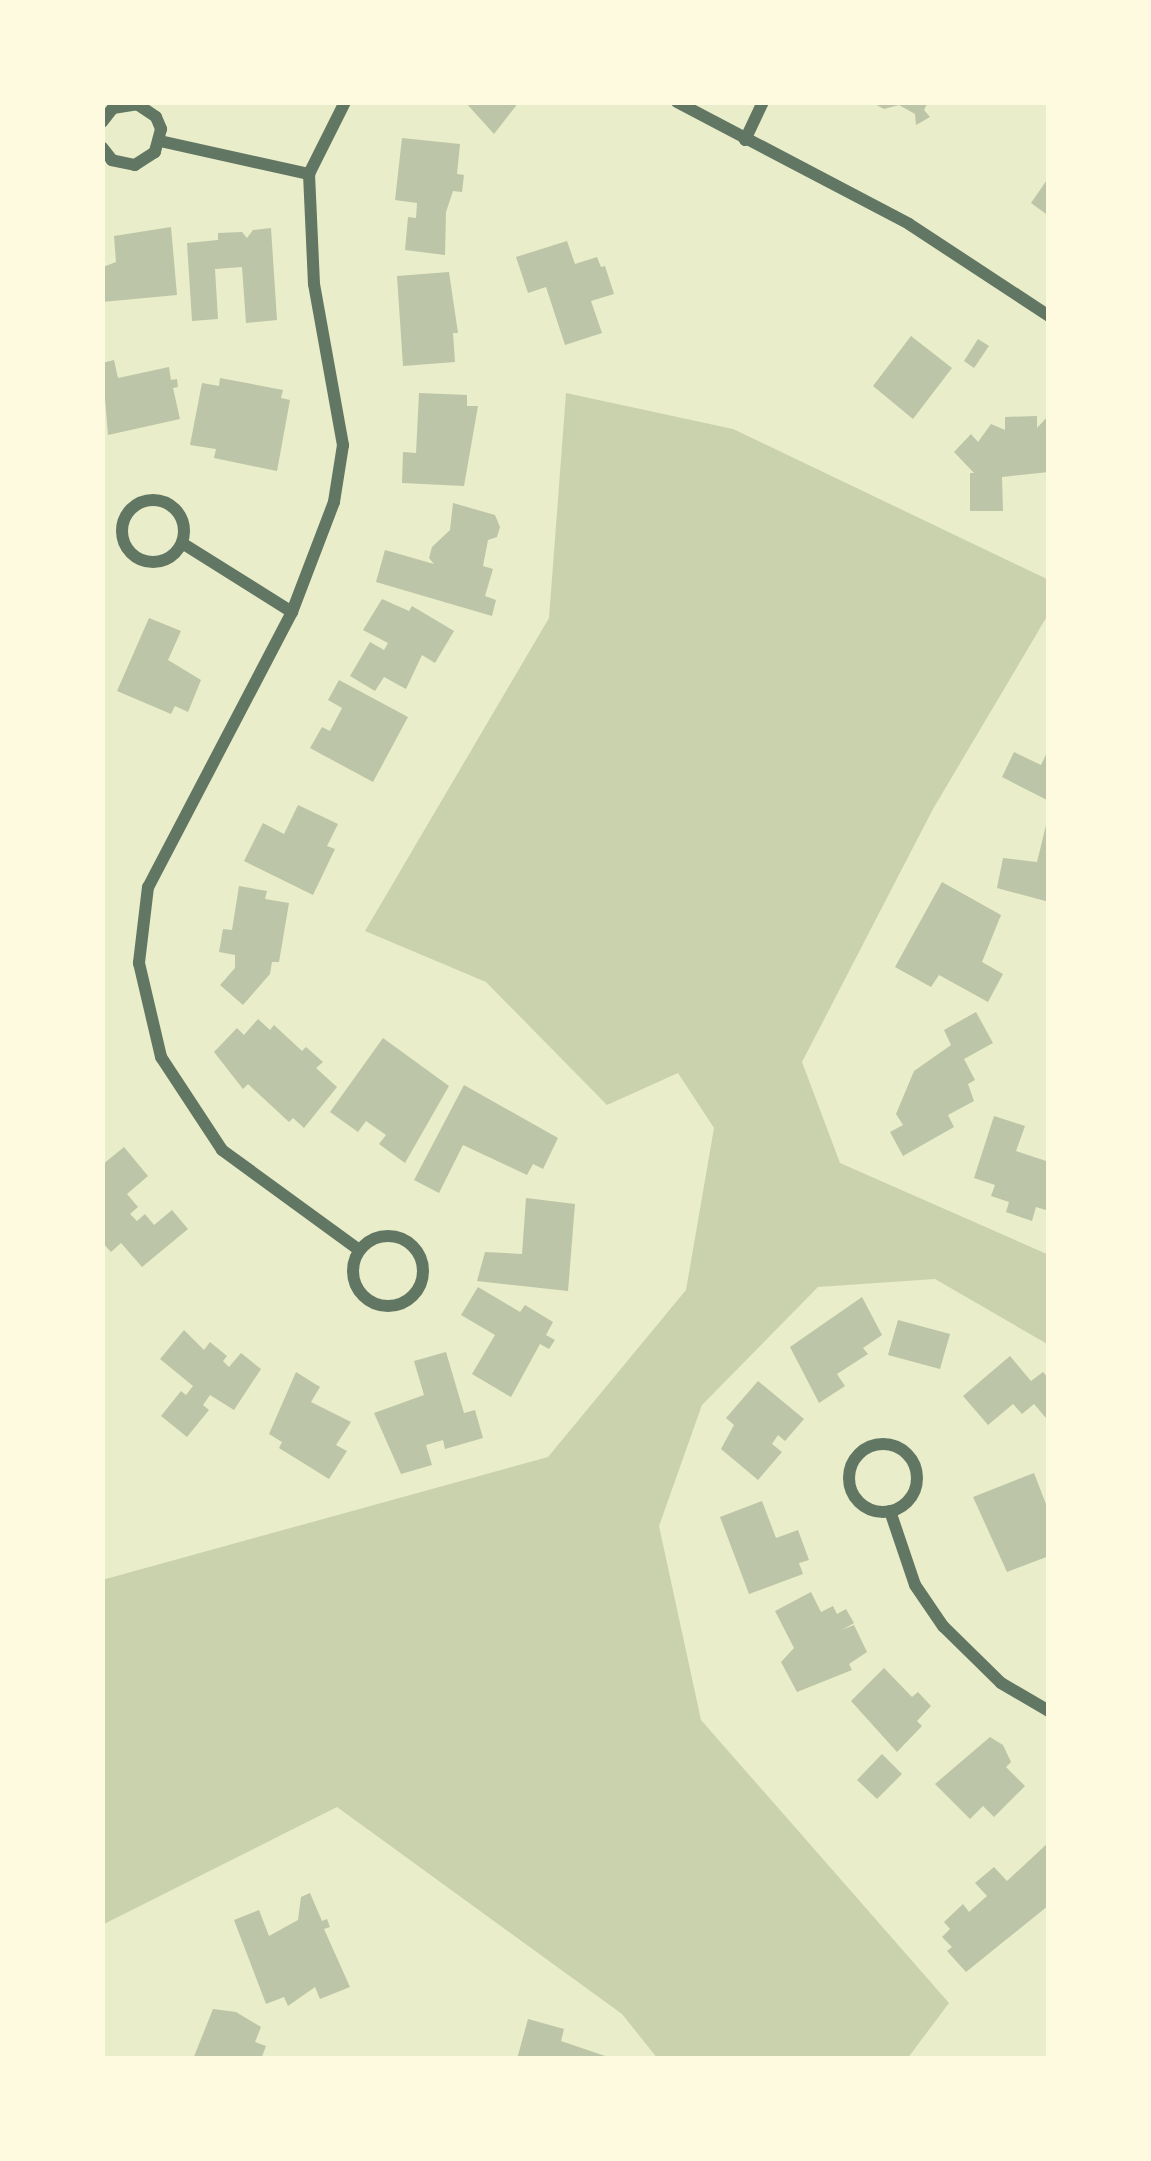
<!DOCTYPE html>
<style>
body{margin:0}
#map{position:relative;width:1151px;height:2161px;overflow:hidden;background:#e9edc9;font-family:"DejaVu Sans",sans-serif}
div>[style]{position:absolute}
.green>*{inset:0;background:#cad2ad}
.building>*{inset:0;background:#bcc5a7}
.minor>*{height:12px;margin:-6px;padding:0 6px;transform-origin:6px;border-radius:6px;background:#617663}
.minor>.ring{margin:-6px;padding:0;box-sizing:content-box;background:none;border:12px solid #617663;border-radius:50%}
span{translate:-50% -50%;white-space:nowrap;text-align:center;line-height:1.15;-webkit-text-stroke:12px #fefae0;paint-order:stroke}
.frame{position:absolute;inset:0;border:105px solid #fefae0;pointer-events:none}
</style>
<div id="map">
<div class="green">
<div style="clip-path:polygon(566px 393px,733px 429px,1049px 580px,1049px 613px,933px 809px,802px 1062px,840px 1163px,1049px 1255px,1049px 1345px,935px 1279px,818px 1287px,702px 1405px,659px 1526px,701px 1720px,949px 2003px,907px 2059px,658px 2059px,622px 2014px,337px 1807px,102px 1925px,102px 1580px,548px 1457px,686px 1290px,714px 1128px,678px 1073px,607px 1105px,486px 982px,365px 931px,549px 618px)"></div>
</div>
<div class="building">
<div style="clip-path:polygon(465px 102px,519px 102px,494px 134px)"></div>
<div style="clip-path:polygon(871px 102px,928px 102px,924px 110px,930px 117px,916px 125px,915px 114px,899px 105px,884px 109px)"></div>
<div style="clip-path:polygon(402px 138px,460px 144px,457px 174px,464px 175px,462px 192px,453px 191px,446px 212px,445px 255px,405px 250px,408px 217px,416px 218px,417px 203px,395px 200px)"></div>
<div style="clip-path:polygon(1049px 177px,1049px 216px,1031px 203px)"></div>
<div style="clip-path:polygon(171px 227px,177px 295px,102px 302px,103px 267px,116px 262px,114px 236px)"></div>
<div style="clip-path:polygon(271px 228px,277px 320px,246px 323px,242px 267px,215px 269px,218px 319px,192px 321px,187px 243px,218px 240px,218px 233px,242px 232px,247px 238px,253px 230px)"></div>
<div style="clip-path:polygon(567px 241px,575px 264px,597px 257px,601px 267px,605px 266px,614px 294px,591px 301px,602px 333px,565px 345px,546px 287px,528px 293px,516px 257px)"></div>
<div style="clip-path:polygon(449px 272px,458px 333px,453px 333px,455px 362px,403px 366px,397px 276px)"></div>
<div style="clip-path:polygon(911px 336px,952px 368px,913px 419px,873px 386px)"></div>
<div style="clip-path:polygon(978px 339px,989px 346px,974px 368px,964px 361px)"></div>
<div style="clip-path:polygon(114px 360px,118px 378px,169px 367px,171px 380px,177px 379px,178px 387px,173px 388px,180px 419px,108px 435px,102px 363px)"></div>
<div style="clip-path:polygon(220px 378px,283px 390px,281px 398px,290px 400px,277px 471px,214px 458px,216px 449px,190px 445px,202px 383px,219px 386px)"></div>
<div style="clip-path:polygon(419px 393px,467px 395px,467px 406px,478px 406px,464px 486px,402px 483px,403px 452px,416px 453px)"></div>
<div style="clip-path:polygon(1049px 415px,1049px 472px,1002px 477px,1003px 511px,970px 511px,970px 473px,974px 473px,954px 452px,971px 434px,978px 442px,991px 424px,1005px 430px,1005px 417px,1037px 416px,1037px 428px)"></div>
<div style="clip-path:polygon(453px 503px,495px 515px,500px 527px,497px 537px,488px 540px,483px 566px,493px 569px,485px 596px,496px 600px,492px 616px,376px 582px,385px 550px,434px 564px,429px 558px,432px 547px,450px 530px)"></div>
<div style="clip-path:polygon(382px 599px,409px 611px,412px 606px,454px 631px,435px 663px,422px 655px,406px 689px,384px 677px,375px 691px,350px 676px,370px 642px,384px 650px,388px 643px,363px 630px)"></div>
<div style="clip-path:polygon(149px 618px,181px 631px,168px 660px,201px 680px,188px 712px,175px 706px,171px 714px,117px 691px)"></div>
<div style="clip-path:polygon(339px 680px,408px 717px,373px 782px,310px 748px,322px 727px,330px 731px,342px 708px,328px 700px)"></div>
<div style="clip-path:polygon(1049px 748px,1049px 801px,1002px 777px,1014px 752px,1041px 765px)"></div>
<div style="clip-path:polygon(298px 805px,338px 824px,327px 846px,335px 849px,313px 895px,244px 861px,263px 823px,284px 834px)"></div>
<div style="clip-path:polygon(1049px 813px,1049px 902px,997px 888px,1003px 858px,1037px 862px)"></div>
<div style="clip-path:polygon(942px 882px,1001px 915px,982px 962px,1003px 974px,988px 1002px,939px 975px,931px 987px,895px 967px)"></div>
<div style="clip-path:polygon(239px 886px,267px 891px,265px 899px,289px 903px,279px 962px,272px 962px,270px 974px,243px 1005px,220px 985px,235px 968px,235px 955px,219px 952px,223px 929px,232px 930px)"></div>
<div style="clip-path:polygon(976px 1012px,993px 1043px,964px 1059px,975px 1080px,968px 1084px,974px 1101px,948px 1115px,954px 1127px,903px 1156px,890px 1132px,903px 1125px,896px 1114px,914px 1071px,951px 1045px,944px 1030px)"></div>
<div style="clip-path:polygon(258px 1019px,270px 1030px,274px 1025px,302px 1051px,306px 1047px,323px 1062px,316px 1068px,337px 1087px,304px 1128px,293px 1118px,289px 1122px,248px 1084px,243px 1089px,214px 1052px,237px 1028px,244px 1035px)"></div>
<div style="clip-path:polygon(383px 1038px,449px 1086px,405px 1163px,379px 1144px,386px 1135px,366px 1121px,358px 1132px,330px 1112px)"></div>
<div style="clip-path:polygon(464px 1085px,558px 1138px,543px 1169px,533px 1164px,527px 1175px,463px 1145px,439px 1193px,414px 1180px)"></div>
<div style="clip-path:polygon(994px 1116px,1025px 1126px,1016px 1151px,1049px 1162px,1049px 1211px,1036px 1207px,1032px 1221px,1006px 1212px,1009px 1202px,991px 1196px,995px 1185px,974px 1178px)"></div>
<div style="clip-path:polygon(124px 1147px,148px 1176px,127px 1194px,138px 1207px,130px 1214px,137px 1221px,145px 1214px,154px 1225px,172px 1210px,188px 1229px,142px 1267px,121px 1243px,111px 1252px,102px 1242px,102px 1165px)"></div>
<div style="clip-path:polygon(526px 1198px,575px 1204px,568px 1291px,477px 1281px,485px 1252px,522px 1254px)"></div>
<div style="clip-path:polygon(478px 1287px,520px 1312px,525px 1305px,553px 1322px,546px 1335px,555px 1340px,549px 1349px,540px 1344px,511px 1397px,472px 1374px,495px 1335px,461px 1315px)"></div>
<div style="clip-path:polygon(862px 1297px,882px 1335px,863px 1348px,868px 1354px,837px 1374px,845px 1386px,819px 1403px,790px 1347px)"></div>
<div style="clip-path:polygon(898px 1320px,950px 1334px,940px 1369px,888px 1355px)"></div>
<div style="clip-path:polygon(184px 1330px,204px 1350px,210px 1342px,227px 1356px,223px 1361px,229px 1367px,241px 1353px,261px 1369px,234px 1410px,210px 1395px,203px 1405px,209px 1410px,187px 1437px,161px 1416px,181px 1391px,186px 1395px,193px 1386px,160px 1359px)"></div>
<div style="clip-path:polygon(446px 1352px,464px 1413px,475px 1410px,483px 1438px,445px 1449px,443px 1440px,426px 1445px,432px 1465px,401px 1474px,374px 1413px,424px 1395px,414px 1361px)"></div>
<div style="clip-path:polygon(1010px 1356px,1031px 1381px,1043px 1372px,1049px 1379px,1049px 1415px,1046px 1418px,1034px 1404px,1022px 1414px,1013px 1404px,988px 1425px,963px 1396px)"></div>
<div style="clip-path:polygon(296px 1372px,320px 1387px,311px 1402px,351px 1422px,336px 1445px,347px 1451px,329px 1479px,279px 1448px,282px 1442px,269px 1434px)"></div>
<div style="clip-path:polygon(758px 1381px,804px 1419px,785px 1441px,778px 1435px,772px 1444px,782px 1452px,758px 1480px,721px 1449px,734px 1425px,726px 1418px)"></div>
<div style="clip-path:polygon(1034px 1473px,1049px 1512px,1049px 1556px,1007px 1572px,973px 1497px)"></div>
<div style="clip-path:polygon(762px 1501px,776px 1538px,798px 1530px,809px 1560px,799px 1563px,803px 1574px,749px 1594px,720px 1517px)"></div>
<div style="clip-path:polygon(811px 1592px,821px 1612px,833px 1606px,837px 1614px,846px 1609px,854px 1623px,842px 1630px,854px 1625px,867px 1652px,849px 1664px,852px 1670px,797px 1692px,781px 1662px,794px 1648px,775px 1611px)"></div>
<div style="clip-path:polygon(884px 1668px,912px 1697px,918px 1692px,931px 1706px,917px 1721px,922px 1726px,897px 1752px,851px 1701px)"></div>
<div style="clip-path:polygon(990px 1737px,1003px 1745px,1011px 1762px,1006px 1767px,1025px 1786px,994px 1817px,983px 1806px,970px 1819px,935px 1784px)"></div>
<div style="clip-path:polygon(882px 1754px,902px 1774px,877px 1799px,857px 1780px)"></div>
<div style="clip-path:polygon(1049px 1842px,1049px 1905px,966px 1972px,947px 1951px,952px 1947px,942px 1937px,950px 1929px,944px 1922px,963px 1904px,969px 1912px,987px 1896px,975px 1883px,994px 1867px,1007px 1881px)"></div>
<div style="clip-path:polygon(310px 1893px,322px 1921px,327px 1919px,330px 1927px,324px 1929px,350px 1987px,320px 1999px,315px 1987px,288px 2006px,284px 1997px,266px 2004px,234px 1920px,259px 1910px,269px 1936px,298px 1920px,301px 1897px)"></div>
<div style="clip-path:polygon(213px 2009px,236px 2012px,261px 2027px,255px 2042px,266px 2046px,261px 2059px,193px 2059px)"></div>
<div style="clip-path:polygon(528px 2019px,564px 2029px,561px 2041px,614px 2059px,517px 2059px)"></div>
</div>
<div class="minor">
<div style="left:345px;top:102px;width:80px;rotate:116.6deg"></div>
<div style="left:309px;top:174px;width:110px;rotate:87.4deg"></div>
<div style="left:314px;top:284px;width:164px;rotate:79.8deg"></div>
<div style="left:343px;top:445px;width:58px;rotate:99deg"></div>
<div style="left:334px;top:502px;width:118px;rotate:110.9deg"></div>
<div style="left:292px;top:612px;width:310px;rotate:117.6deg"></div>
<div style="left:148px;top:887px;width:77px;rotate:96.8deg"></div>
<div style="left:139px;top:963px;width:97px;rotate:76.8deg"></div>
<div style="left:161px;top:1057px;width:111px;rotate:56.7deg"></div>
<div style="left:222px;top:1150px;width:170px;rotate:36.1deg"></div>
<div style="left:677px;top:102px;width:262px;rotate:27.7deg"></div>
<div style="left:909px;top:224px;width:168px;rotate:33.3deg"></div>
<div style="left:102px;top:122px;width:18px;rotate:-52deg"></div>
<div style="left:113px;top:108px;width:24px;rotate:-9deg"></div>
<div style="left:137px;top:104px;width:23px;rotate:34deg"></div>
<div style="left:156px;top:117px;width:13px;rotate:67deg"></div>
<div style="left:161px;top:129px;width:24px;rotate:105deg"></div>
<div style="left:155px;top:152px;width:24px;rotate:147deg"></div>
<div style="left:135px;top:165px;width:24px;rotate:-168deg"></div>
<div style="left:112px;top:160px;width:16px;rotate:-128deg"></div>
<div style="left:745px;top:140px;width:42px;rotate:-64.7deg"></div>
<div style="left:160px;top:141px;width:153px;rotate:12.5deg"></div>
<div class="ring" style="left:122px;top:500px;width:50px;height:50px"></div>
<div style="left:182px;top:543px;width:130px;rotate:32.1deg"></div>
<div class="ring" style="left:353px;top:1236px;width:58px;height:58px"></div>
<div class="ring" style="left:849px;top:1444px;width:56px;height:56px"></div>
<div style="left:890px;top:1511px;width:78px;rotate:71.3deg"></div>
<div style="left:915px;top:1585px;width:50px;rotate:55.7deg"></div>
<div style="left:943px;top:1626px;width:81px;rotate:44.5deg"></div>
<div style="left:1001px;top:1683px;width:56px;rotate:30.3deg"></div>
</div>
<div class="frame"></div>
</div>
